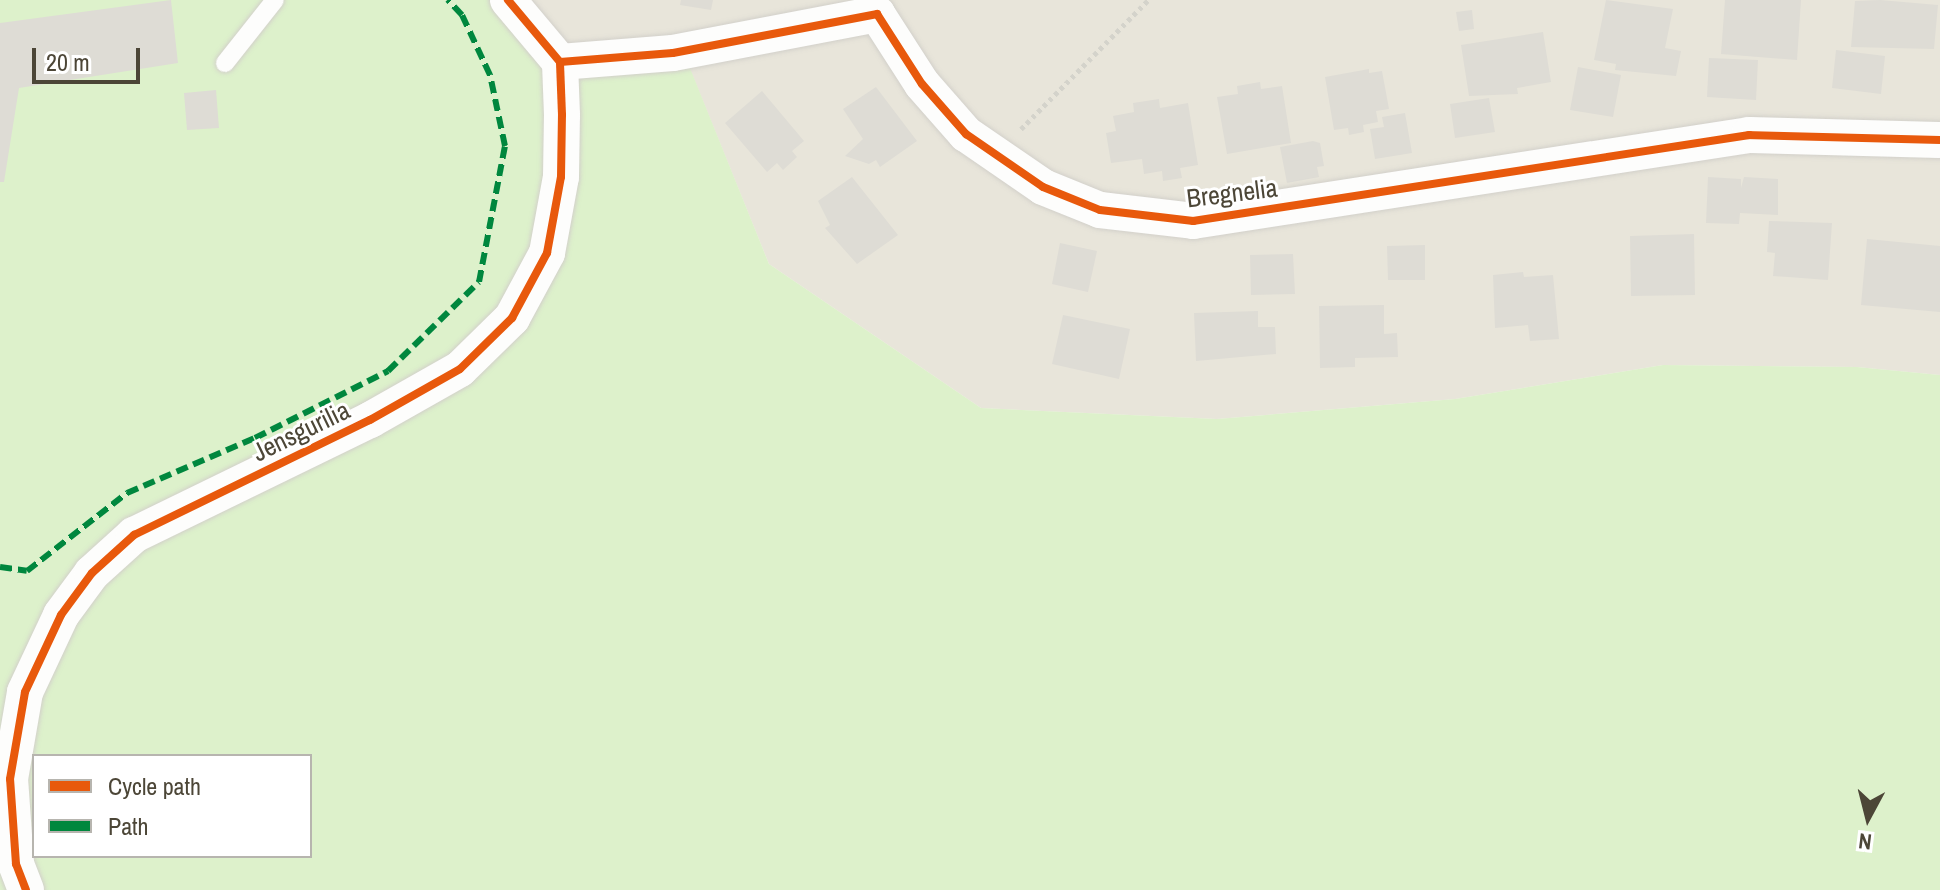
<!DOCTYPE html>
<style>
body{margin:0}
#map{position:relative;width:1940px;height:890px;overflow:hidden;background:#f4f3ed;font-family:"Archivo Narrow",sans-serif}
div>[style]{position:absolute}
.residential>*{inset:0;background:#e8e5da}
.green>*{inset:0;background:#ddf1cb}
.building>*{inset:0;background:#dedcd5}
.path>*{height:5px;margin-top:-2.5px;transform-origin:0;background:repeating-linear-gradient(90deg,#d4d3cb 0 4px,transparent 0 8px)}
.roads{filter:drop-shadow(0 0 2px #d2d0ca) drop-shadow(0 0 2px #d2d0ca)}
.service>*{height:18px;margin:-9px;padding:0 9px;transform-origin:9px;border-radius:9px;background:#fdfdfc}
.minor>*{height:36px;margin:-18px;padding:0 18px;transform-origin:18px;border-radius:18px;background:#fdfdfc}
.quiet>*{height:6px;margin-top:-3px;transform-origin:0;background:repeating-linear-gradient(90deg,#00873e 0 12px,transparent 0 18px)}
.cycleway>*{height:8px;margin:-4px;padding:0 4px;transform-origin:4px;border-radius:4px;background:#e8590c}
span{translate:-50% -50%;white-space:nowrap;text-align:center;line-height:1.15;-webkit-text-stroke:6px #fff;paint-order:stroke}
.street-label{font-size:26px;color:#4c4637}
.legend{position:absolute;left:32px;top:754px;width:280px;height:104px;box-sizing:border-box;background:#fff;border:2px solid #b7b5af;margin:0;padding:10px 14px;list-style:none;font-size:24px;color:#4c4637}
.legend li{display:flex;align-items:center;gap:16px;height:40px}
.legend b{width:40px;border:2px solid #b7b5af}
.north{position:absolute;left:1828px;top:778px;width:80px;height:80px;-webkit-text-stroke:6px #fff;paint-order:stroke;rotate:187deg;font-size:22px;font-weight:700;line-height:32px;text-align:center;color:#4c4637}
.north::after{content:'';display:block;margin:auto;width:28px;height:36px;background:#4c4637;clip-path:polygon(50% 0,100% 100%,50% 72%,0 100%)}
.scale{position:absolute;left:32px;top:48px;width:108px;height:36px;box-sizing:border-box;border:4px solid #4c4637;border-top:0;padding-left:10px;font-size:24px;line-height:28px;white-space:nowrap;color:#4c4637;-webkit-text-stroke:6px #fff;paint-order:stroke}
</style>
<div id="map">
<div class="residential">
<div style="clip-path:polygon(516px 0,1940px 0,1940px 375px,1857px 367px,1663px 365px,1455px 399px,1217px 419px,981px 408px,769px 264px,690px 69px,558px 45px)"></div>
</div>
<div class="green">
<div style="clip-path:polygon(evenodd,0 0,516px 0,558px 45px,690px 68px,769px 264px,981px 408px,1217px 419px,1455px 399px,1663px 365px,1857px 367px,1940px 375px,1940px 890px,0 890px,0 0,34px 756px,310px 756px,310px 856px,34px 856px,34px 756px)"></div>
</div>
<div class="building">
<div style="clip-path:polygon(171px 0,178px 63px,19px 88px,4px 182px,0 182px,0 23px)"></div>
<div style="clip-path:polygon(681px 0,713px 0,711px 10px,680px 5px)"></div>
<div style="clip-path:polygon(1606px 0,1673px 9px,1665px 48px,1681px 51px,1676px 76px,1615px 70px,1616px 64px,1594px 60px)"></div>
<div style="clip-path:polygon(1725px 0,1801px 0,1797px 60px,1721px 54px)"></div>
<div style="clip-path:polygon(1880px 0,1938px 5px,1934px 49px,1851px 47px,1855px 1px)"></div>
<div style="clip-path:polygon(1472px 10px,1474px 29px,1459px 31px,1456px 12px)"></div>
<div style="clip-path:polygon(1543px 32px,1551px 82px,1517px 88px,1518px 94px,1469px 96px,1461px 45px)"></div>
<div style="clip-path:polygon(1836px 50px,1885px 56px,1881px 94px,1832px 88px)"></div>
<div style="clip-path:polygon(1709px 58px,1758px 60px,1756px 100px,1707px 97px)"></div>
<div style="clip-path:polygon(1578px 67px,1621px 75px,1613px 117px,1570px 110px)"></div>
<div style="clip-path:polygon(1369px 69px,1369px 73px,1382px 71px,1389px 109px,1376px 111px,1378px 122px,1363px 125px,1364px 132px,1349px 135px,1348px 128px,1334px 130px,1325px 77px)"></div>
<div style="clip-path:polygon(1260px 82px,1261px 89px,1282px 86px,1291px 143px,1227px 154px,1217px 97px,1238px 94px,1237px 86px)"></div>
<div style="clip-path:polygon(876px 87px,917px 141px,880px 167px,876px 160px,869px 164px,845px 156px,863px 139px,843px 109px)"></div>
<div style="clip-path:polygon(216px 90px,219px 128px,187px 130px,184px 93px)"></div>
<div style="clip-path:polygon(762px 91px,804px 141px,792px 151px,797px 157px,783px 170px,777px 163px,767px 172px,725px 123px)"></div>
<div style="clip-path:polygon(1489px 98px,1495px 132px,1455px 138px,1450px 104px)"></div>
<div style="clip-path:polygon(1159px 99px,1160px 108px,1188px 103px,1198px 165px,1180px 168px,1182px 178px,1163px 181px,1162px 171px,1144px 174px,1142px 159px,1111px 163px,1106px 133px,1116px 131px,1113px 116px,1134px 112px,1133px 103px)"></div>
<div style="clip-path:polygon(1405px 113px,1412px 153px,1375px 159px,1370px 129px,1384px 127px,1382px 117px)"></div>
<div style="clip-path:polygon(1313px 141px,1320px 143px,1324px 166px,1317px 167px,1319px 177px,1287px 183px,1280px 147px)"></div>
<div style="clip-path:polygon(852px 177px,898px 235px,857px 264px,825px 228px,830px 225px,818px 201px)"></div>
<div style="clip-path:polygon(1708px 177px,1741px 179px,1741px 188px,1744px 177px,1778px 179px,1778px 215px,1740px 213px,1739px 224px,1706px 223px)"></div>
<div style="clip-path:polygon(1769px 221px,1832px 223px,1828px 280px,1773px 276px,1775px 253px,1767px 252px)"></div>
<div style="clip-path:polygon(1694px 234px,1695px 295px,1631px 296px,1630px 236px)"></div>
<div style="clip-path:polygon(1867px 239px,1940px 246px,1940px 312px,1861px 305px)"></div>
<div style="clip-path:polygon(1060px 243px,1097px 251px,1088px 292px,1052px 284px)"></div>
<div style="clip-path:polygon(1425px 245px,1425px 280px,1388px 280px,1387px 246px)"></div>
<div style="clip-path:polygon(1293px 254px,1295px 294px,1251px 295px,1250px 255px)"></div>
<div style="clip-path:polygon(1523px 272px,1524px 277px,1553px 275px,1559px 339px,1530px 341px,1528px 325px,1495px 328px,1493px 275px)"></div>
<div style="clip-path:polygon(1384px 305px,1384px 334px,1397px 333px,1398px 357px,1355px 358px,1355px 367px,1320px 368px,1319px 306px)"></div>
<div style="clip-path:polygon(1258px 311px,1258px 327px,1275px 327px,1276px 354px,1196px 361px,1194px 313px)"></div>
<div style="clip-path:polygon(1063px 315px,1130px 329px,1119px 379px,1052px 364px)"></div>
</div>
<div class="path">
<div style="left:1021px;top:129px;width:181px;rotate:-45.4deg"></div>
</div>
<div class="roads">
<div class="service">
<div style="left:225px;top:63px;width:80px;rotate:-51.6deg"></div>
</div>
<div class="minor">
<div style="left:560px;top:62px;width:113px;rotate:-4.6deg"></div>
<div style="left:673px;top:53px;width:208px;rotate:-10.8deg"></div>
<div style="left:877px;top:14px;width:83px;rotate:57.3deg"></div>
<div style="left:922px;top:84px;width:67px;rotate:48.7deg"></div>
<div style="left:966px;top:134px;width:93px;rotate:34.5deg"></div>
<div style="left:1043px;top:187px;width:61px;rotate:22deg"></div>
<div style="left:1100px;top:210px;width:94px;rotate:6.7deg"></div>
<div style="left:1193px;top:221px;width:563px;rotate:-8.79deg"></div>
<div style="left:1749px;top:135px;width:191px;rotate:1.5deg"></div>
<div style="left:26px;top:890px;width:28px;rotate:-111deg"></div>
<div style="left:16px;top:864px;width:85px;rotate:-94deg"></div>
<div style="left:10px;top:779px;width:88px;rotate:-80.2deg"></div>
<div style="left:25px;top:692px;width:85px;rotate:-64.9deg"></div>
<div style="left:61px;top:615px;width:52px;rotate:-53.6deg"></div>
<div style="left:92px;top:573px;width:57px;rotate:-42.1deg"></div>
<div style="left:134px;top:535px;width:263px;rotate:-26deg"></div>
<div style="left:370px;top:420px;width:103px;rotate:-29.5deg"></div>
<div style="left:460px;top:369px;width:73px;rotate:-44.4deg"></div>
<div style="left:512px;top:318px;width:74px;rotate:-61.7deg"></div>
<div style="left:547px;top:253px;width:77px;rotate:-79.6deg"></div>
<div style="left:561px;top:177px;width:62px;rotate:-89.1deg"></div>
<div style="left:562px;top:115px;width:53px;rotate:-92.2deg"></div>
<div style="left:560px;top:62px;width:81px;rotate:-130deg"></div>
</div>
</div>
<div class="quiet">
<div style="left:0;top:567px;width:27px;rotate:8deg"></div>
<div style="left:27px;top:571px;width:127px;rotate:-38deg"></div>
<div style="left:127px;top:493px;width:139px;rotate:-23.3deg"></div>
<div style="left:255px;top:438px;width:149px;rotate:-26.7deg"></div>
<div style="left:388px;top:371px;width:127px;rotate:-44.4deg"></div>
<div style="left:479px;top:282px;width:138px;rotate:-79.2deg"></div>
<div style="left:505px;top:146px;width:73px;rotate:-101.9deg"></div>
<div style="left:490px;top:75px;width:66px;rotate:-115deg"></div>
<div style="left:462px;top:15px;width:21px;rotate:-133deg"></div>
</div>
<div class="cycleway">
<div style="left:560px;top:62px;width:113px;rotate:-4.6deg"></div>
<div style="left:673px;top:53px;width:208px;rotate:-10.8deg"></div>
<div style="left:877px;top:14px;width:83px;rotate:57.3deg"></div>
<div style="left:922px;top:84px;width:67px;rotate:48.7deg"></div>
<div style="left:966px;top:134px;width:93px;rotate:34.5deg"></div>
<div style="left:1043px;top:187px;width:61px;rotate:22deg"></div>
<div style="left:1100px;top:210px;width:94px;rotate:6.7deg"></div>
<div style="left:1193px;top:221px;width:563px;rotate:-8.79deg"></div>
<div style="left:1749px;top:135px;width:191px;rotate:1.5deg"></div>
<div style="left:26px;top:890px;width:28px;rotate:-111deg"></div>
<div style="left:16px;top:864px;width:85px;rotate:-94deg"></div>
<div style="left:10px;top:779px;width:88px;rotate:-80.2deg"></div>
<div style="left:25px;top:692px;width:85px;rotate:-64.9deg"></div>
<div style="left:61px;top:615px;width:52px;rotate:-53.6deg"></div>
<div style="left:92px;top:573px;width:57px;rotate:-42.1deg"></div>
<div style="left:134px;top:535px;width:263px;rotate:-26deg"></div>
<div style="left:370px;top:420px;width:103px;rotate:-29.5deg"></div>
<div style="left:460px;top:369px;width:73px;rotate:-44.4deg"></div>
<div style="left:512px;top:318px;width:74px;rotate:-61.7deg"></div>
<div style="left:547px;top:253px;width:77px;rotate:-79.6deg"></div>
<div style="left:561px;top:177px;width:62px;rotate:-89.1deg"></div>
<div style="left:562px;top:115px;width:53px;rotate:-92.2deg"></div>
<div style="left:560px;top:62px;width:81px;rotate:-130deg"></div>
</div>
<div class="street-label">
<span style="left:1232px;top:193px;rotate:-7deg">Bregnelia</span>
<span style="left:301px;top:431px;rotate:-26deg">Jensgurilia</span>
</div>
<ul class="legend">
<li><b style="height:10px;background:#e8590c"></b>Cycle path</li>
<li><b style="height:10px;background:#00873e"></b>Path</li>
</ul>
<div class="north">N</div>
<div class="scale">20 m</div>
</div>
